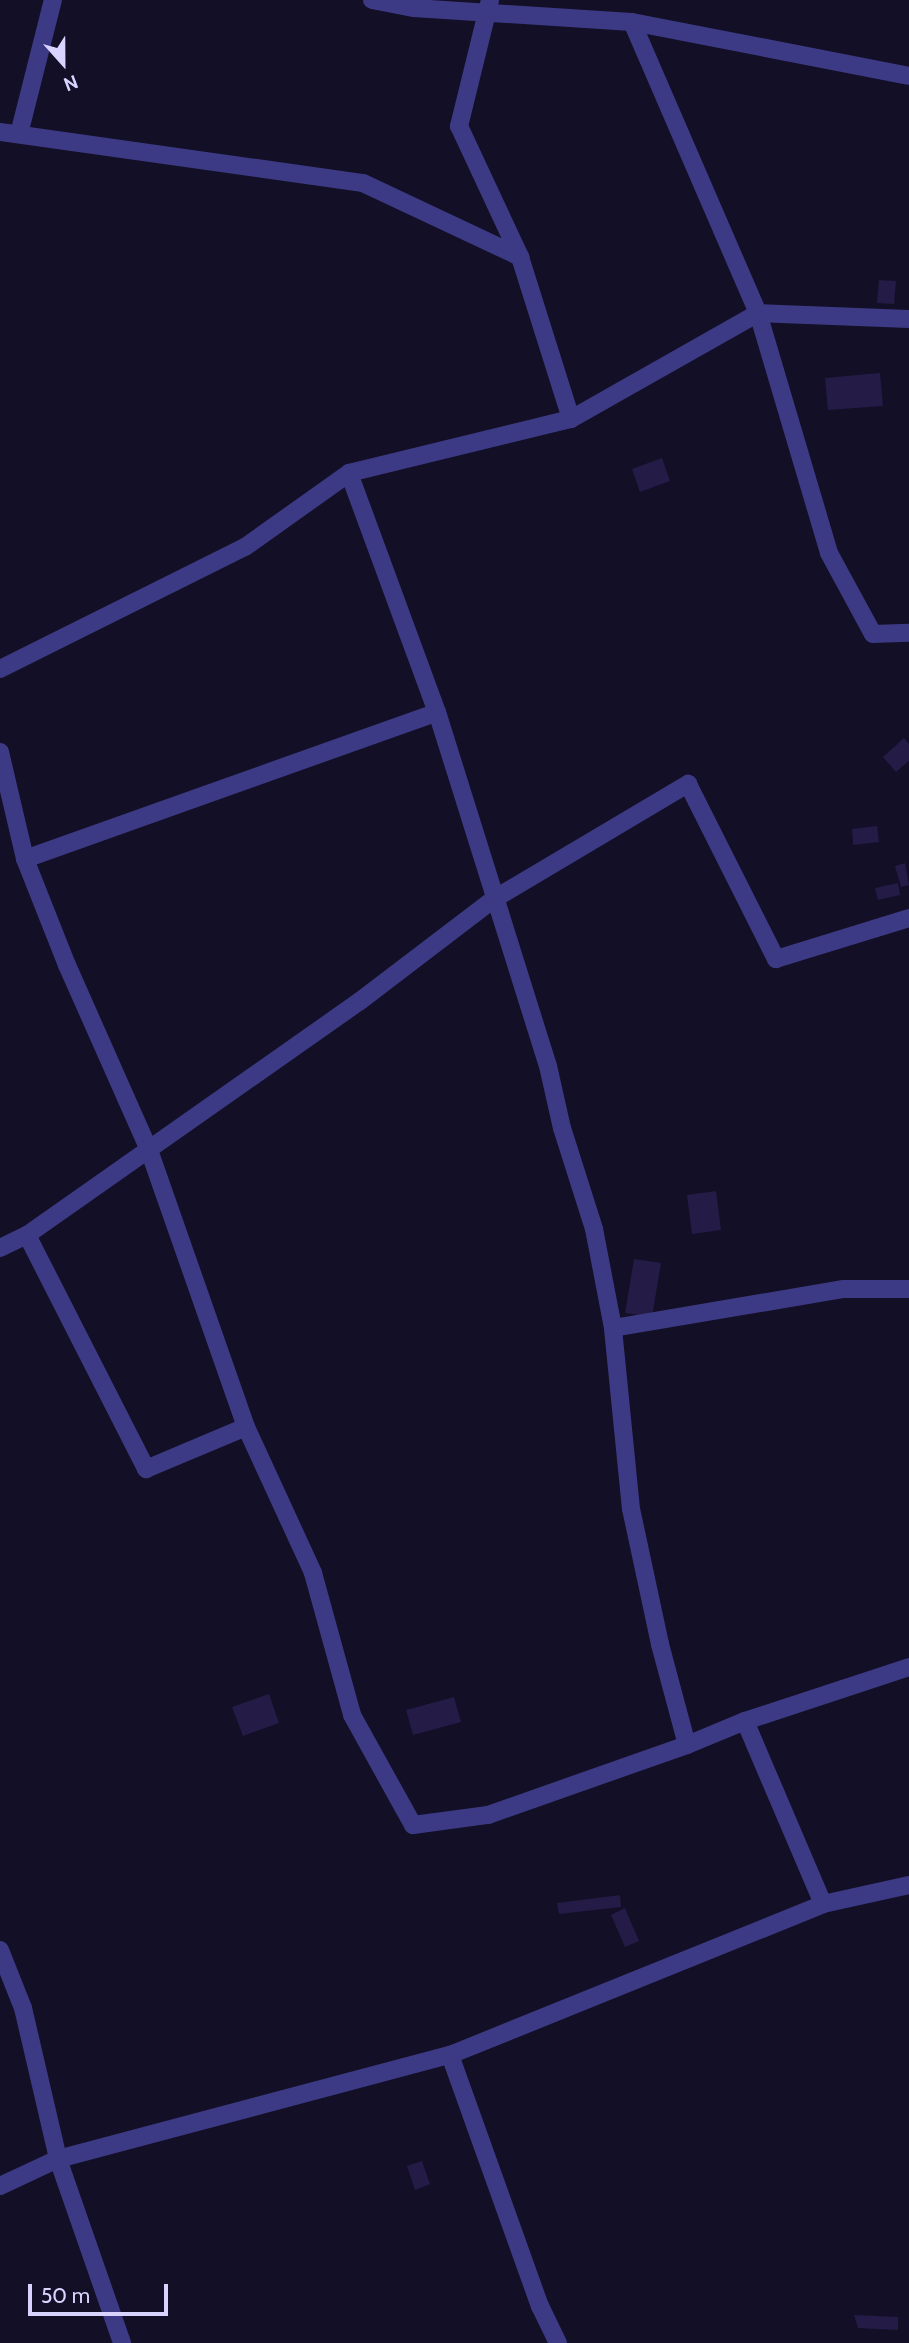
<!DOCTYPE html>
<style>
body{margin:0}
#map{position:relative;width:909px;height:2343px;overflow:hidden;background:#130f26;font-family:Cabin,sans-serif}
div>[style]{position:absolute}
.building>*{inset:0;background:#241b47}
.street>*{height:18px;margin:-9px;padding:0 9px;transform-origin:9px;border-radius:9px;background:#3d3a85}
span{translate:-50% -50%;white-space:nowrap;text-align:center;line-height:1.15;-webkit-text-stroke:5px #130f26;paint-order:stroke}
.north{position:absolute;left:28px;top:28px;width:70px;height:70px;-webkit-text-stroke:5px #130f26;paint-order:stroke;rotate:159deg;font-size:19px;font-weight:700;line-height:28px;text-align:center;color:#d9d4ff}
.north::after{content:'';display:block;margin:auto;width:24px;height:32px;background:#d9d4ff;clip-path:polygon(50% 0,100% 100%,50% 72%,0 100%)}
.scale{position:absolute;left:28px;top:2284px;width:140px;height:32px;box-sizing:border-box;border:4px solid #d9d4ff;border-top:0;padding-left:9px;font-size:21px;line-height:24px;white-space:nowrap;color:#d9d4ff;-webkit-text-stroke:5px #130f26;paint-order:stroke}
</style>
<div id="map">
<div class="building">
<div style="clip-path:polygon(879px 280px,896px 281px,894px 304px,877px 303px)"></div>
<div style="clip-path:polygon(880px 373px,883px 406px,828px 410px,825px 378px)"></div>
<div style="clip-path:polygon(662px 458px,670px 481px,640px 492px,632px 469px)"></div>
<div style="clip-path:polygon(904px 738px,909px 744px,909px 761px,896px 772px,883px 757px)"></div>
<div style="clip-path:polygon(877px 826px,879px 842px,853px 845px,852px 829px)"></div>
<div style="clip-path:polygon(905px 863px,909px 885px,901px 887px,895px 866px)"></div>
<div style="clip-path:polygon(898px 883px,900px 895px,878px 900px,875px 888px)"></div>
<div style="clip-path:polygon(716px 1191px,721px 1230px,692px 1234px,687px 1195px)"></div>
<div style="clip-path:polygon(634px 1259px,661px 1263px,652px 1317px,625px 1313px)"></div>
<div style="clip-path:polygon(269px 1694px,279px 1723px,243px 1736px,232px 1707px)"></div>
<div style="clip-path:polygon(454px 1697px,461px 1722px,413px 1735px,406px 1710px)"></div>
<div style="clip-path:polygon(620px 1895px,621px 1907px,559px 1914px,557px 1903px)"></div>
<div style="clip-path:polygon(625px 1908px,639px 1941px,625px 1947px,611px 1915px)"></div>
<div style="clip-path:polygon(422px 2161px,430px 2184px,415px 2190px,407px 2166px)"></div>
<div style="clip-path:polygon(854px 2315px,898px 2317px,898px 2330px,858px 2328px)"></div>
</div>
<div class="street">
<div style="left:372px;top:0;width:43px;rotate:10.8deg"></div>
<div style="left:414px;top:8px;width:218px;rotate:3.7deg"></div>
<div style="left:632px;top:22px;width:282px;rotate:11deg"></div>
<div style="left:490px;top:0;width:130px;rotate:103.8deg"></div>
<div style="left:459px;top:126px;width:145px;rotate:65deg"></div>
<div style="left:520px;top:257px;width:170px;rotate:72.5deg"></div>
<div style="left:632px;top:22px;width:317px;rotate:66.6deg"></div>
<div style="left:758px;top:313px;width:250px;rotate:73.5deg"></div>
<div style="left:829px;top:553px;width:92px;rotate:61.5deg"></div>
<div style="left:873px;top:634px;width:36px;rotate:-2deg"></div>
<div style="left:0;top:132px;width:367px;rotate:8deg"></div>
<div style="left:363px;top:183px;width:174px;rotate:25.2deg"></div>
<div style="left:19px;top:134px;width:138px;rotate:-75.8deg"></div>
<div style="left:349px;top:473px;width:255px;rotate:69.8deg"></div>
<div style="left:437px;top:712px;width:371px;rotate:72.6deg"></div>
<div style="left:548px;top:1066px;width:64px;rotate:77.3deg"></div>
<div style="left:562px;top:1128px;width:106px;rotate:72.4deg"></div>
<div style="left:594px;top:1229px;width:101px;rotate:79.1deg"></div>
<div style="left:0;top:669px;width:274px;rotate:-26.5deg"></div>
<div style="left:245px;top:547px;width:128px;rotate:-35.4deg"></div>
<div style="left:349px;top:473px;width:228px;rotate:-13.7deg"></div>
<div style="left:571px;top:419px;width:215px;rotate:-29.5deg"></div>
<div style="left:758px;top:313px;width:151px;rotate:2.3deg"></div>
<div style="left:0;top:752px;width:110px;rotate:76.8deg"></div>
<div style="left:25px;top:859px;width:437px;rotate:-19.6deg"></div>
<div style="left:25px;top:859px;width:114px;rotate:68.4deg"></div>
<div style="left:67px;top:965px;width:202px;rotate:66.1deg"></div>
<div style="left:149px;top:1150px;width:293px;rotate:70.7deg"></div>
<div style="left:246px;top:1427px;width:161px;rotate:65.3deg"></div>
<div style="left:313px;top:1573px;width:147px;rotate:74.6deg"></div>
<div style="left:352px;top:1715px;width:126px;rotate:61deg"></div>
<div style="left:413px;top:1825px;width:76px;rotate:-7.6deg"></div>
<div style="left:488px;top:1815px;width:211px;rotate:-19.4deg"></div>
<div style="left:687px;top:1745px;width:105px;rotate:-105deg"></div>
<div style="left:660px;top:1644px;width:138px;rotate:-102.1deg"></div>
<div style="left:631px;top:1509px;width:182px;rotate:-95.7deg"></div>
<div style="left:613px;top:1328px;width:234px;rotate:-9.6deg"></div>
<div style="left:844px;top:1289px;width:65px"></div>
<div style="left:27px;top:1235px;width:263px;rotate:63deg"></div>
<div style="left:146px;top:1469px;width:108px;rotate:-22.8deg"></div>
<div style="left:0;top:1248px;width:30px;rotate:-26deg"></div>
<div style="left:27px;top:1235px;width:407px;rotate:-35.1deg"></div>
<div style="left:360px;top:1001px;width:168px;rotate:-37.3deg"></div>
<div style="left:494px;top:899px;width:226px;rotate:-30.7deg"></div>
<div style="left:688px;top:784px;width:196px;rotate:63.3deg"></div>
<div style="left:776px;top:959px;width:139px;rotate:-17.1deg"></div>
<div style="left:745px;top:1721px;width:199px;rotate:66.9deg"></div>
<div style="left:687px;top:1745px;width:63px;rotate:-22.5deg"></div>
<div style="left:745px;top:1721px;width:173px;rotate:-18.2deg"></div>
<div style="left:0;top:1950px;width:62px;rotate:68.4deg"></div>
<div style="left:23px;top:2008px;width:155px;rotate:76.9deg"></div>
<div style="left:58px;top:2159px;width:195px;rotate:70.8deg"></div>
<div style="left:450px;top:2055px;width:267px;rotate:70.3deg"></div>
<div style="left:540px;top:2306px;width:41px;rotate:64.1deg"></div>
<div style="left:0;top:2186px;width:64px;rotate:-25deg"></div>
<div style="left:58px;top:2159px;width:406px;rotate:-14.9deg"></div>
<div style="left:450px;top:2055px;width:402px;rotate:-22deg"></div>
<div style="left:823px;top:1904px;width:88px;rotate:-12.5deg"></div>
</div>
<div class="north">N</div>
<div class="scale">50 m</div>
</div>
